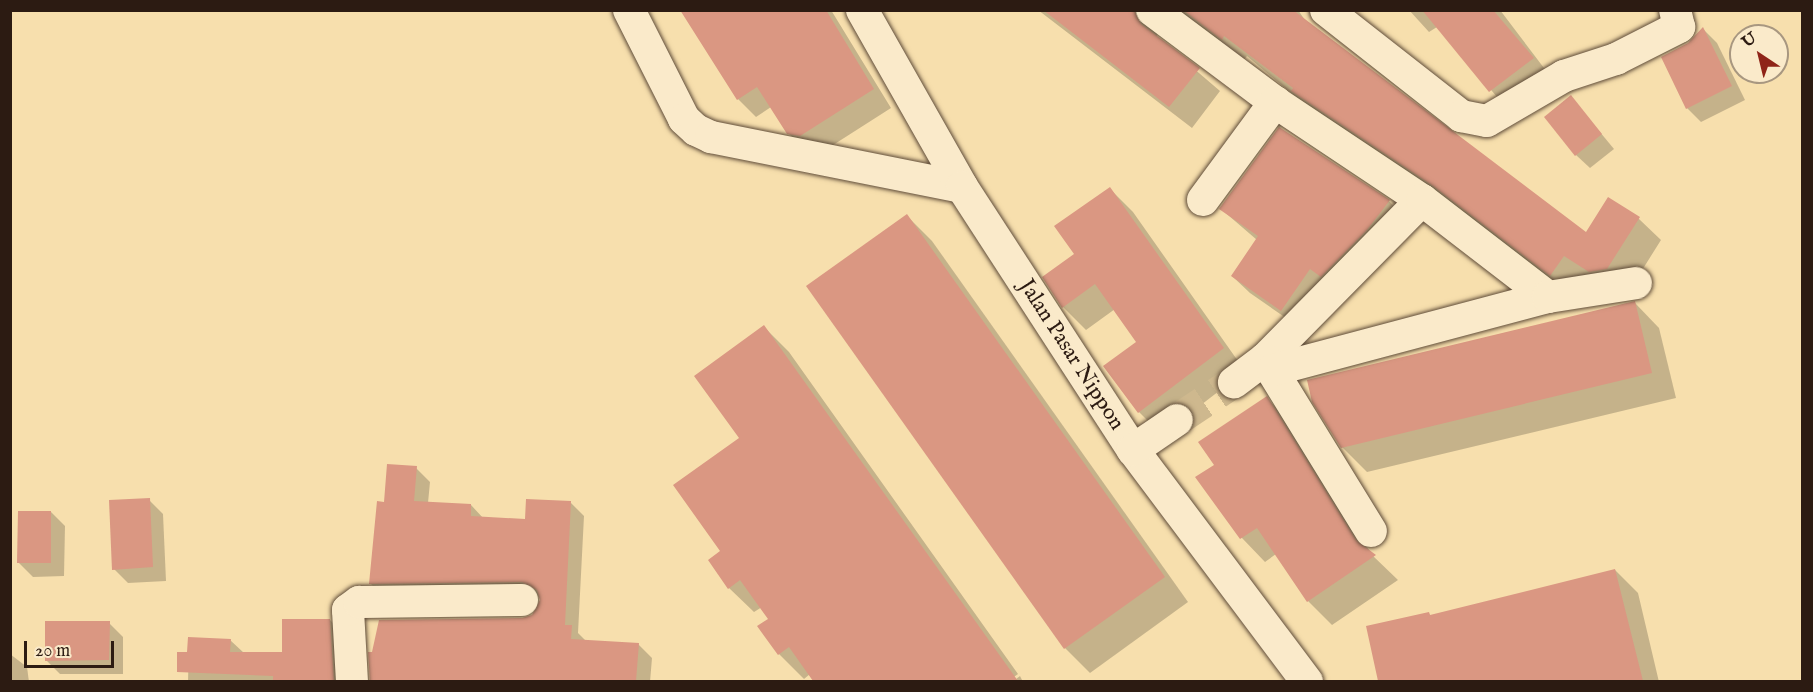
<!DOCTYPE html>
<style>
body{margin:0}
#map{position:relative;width:1813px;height:692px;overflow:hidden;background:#f7dfad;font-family:"IM FELL English",serif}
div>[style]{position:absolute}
.shadow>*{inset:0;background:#0003}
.building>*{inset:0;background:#da9782}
.minor-tunnel>*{height:32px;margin-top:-16px;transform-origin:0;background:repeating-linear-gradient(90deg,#ceb88e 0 32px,transparent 0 48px)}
.roads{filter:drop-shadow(0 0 2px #5f4c39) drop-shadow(0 0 2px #5f4c39)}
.minor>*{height:32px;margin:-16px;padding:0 16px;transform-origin:16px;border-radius:16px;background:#faeaca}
span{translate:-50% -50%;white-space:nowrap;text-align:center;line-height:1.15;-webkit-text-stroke:4.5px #faeaca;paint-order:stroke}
.street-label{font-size:22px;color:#2c1b12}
.frame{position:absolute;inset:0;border:12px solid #2c1b12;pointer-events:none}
.north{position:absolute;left:1729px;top:24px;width:60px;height:60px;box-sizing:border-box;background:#faeaca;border:2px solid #a89780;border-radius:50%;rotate:325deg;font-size:16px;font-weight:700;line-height:24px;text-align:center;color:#2c1b12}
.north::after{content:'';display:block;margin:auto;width:21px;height:27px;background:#8f2418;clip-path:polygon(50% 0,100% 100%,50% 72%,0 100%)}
.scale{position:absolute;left:24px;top:641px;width:90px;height:27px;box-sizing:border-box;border:3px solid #2c1b12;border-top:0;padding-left:8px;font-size:18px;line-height:21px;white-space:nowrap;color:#2c1b12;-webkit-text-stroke:4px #faeaca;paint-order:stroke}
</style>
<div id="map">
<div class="shadow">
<div style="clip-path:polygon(682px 10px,831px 10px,891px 108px,819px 154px,807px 151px,788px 133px,771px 107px,756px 117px,738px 99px)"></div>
<div style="clip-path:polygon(1038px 10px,1298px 10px,1307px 23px,1586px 234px,1609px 199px,1639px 219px,1661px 240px,1629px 291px,1572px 296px,1314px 112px,1247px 56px,1244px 60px,1159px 21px,1157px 37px,1220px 91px,1192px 128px)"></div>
<div style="clip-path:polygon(1409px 10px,1500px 10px,1547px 72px,1504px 105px,1437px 27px,1429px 32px)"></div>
<div style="clip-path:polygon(1703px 29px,1717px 43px,1745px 100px,1701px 122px,1687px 108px,1688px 44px)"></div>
<div style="clip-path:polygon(1571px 97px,1614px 149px,1590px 168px,1576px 155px)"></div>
<div style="clip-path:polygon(1110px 189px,1133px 212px,1245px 371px,1162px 435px,1139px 412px,1138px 342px,1115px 309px,1086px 330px,1063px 307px,1076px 254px)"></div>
<div style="clip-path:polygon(1389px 201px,1406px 219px,1299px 327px,1250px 293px,1232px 276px,1257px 240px,1221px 209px)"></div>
<div style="clip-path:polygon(907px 216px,932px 241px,1188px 602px,1090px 673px,1065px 648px)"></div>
<div style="clip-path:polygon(1635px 303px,1659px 328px,1676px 398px,1367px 472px,1342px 447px)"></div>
<div style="clip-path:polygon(764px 327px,789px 352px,1018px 674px,1007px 682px,815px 682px,810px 674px,804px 679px,779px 654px,771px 619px,762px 607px,754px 612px,729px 588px,722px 551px)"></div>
<div style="clip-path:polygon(1266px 398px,1290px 421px,1372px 555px,1398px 580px,1332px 625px,1308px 601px,1276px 554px,1265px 562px,1242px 538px,1197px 478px,1216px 465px)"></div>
<div style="clip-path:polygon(416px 468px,430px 482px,428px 503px,471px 505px,484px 519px,527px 521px,571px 503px,584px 516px,578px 633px,586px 641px,638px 644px,652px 658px,650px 682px,370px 682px,370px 654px,533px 616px,542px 601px,537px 595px,384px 597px,370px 583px,386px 503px)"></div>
<div style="clip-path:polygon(149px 500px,163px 514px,166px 581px,128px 583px,114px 569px)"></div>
<div style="clip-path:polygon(51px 512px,65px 526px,64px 576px,33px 577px,19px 563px)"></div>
<div style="clip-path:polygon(1615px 570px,1638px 593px,1659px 682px,1381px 682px,1368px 628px,1429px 614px,1431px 616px)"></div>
<div style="clip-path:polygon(330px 620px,346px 637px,349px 682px,188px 682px,189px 639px,230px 640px,244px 653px,283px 654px)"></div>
<div style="clip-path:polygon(109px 623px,123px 637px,123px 674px,60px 674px,46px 660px)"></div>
<div style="clip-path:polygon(10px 654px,27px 667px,29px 682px,10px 682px)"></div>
<div style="clip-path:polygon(1020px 676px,1023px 682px,1012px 682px)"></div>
</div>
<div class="building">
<div style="clip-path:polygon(680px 10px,826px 10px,874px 89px,800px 136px,787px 134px,757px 87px,737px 100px)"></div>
<div style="clip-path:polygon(1043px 10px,1134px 10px,1141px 24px,1200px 68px,1169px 107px)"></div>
<div style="clip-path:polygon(1183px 10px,1293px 10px,1586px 232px,1608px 197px,1640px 217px,1607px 269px,1589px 272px,1564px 256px,1550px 276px,1433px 186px,1291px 91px,1293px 88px,1224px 36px,1222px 40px)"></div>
<div style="clip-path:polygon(1422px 10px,1493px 10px,1534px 58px,1489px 92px)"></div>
<div style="clip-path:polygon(1703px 27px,1732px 86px,1686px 109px,1661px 57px,1688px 43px)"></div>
<div style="clip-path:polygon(1571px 95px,1602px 134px,1575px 156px,1544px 117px)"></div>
<div style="clip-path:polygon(1279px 127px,1390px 200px,1367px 230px,1321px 277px,1310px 269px,1281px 311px,1231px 276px,1258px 236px,1219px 209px)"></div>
<div style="clip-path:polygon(1110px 187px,1224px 348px,1138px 413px,1103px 366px,1136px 342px,1095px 284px,1062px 308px,1042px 277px,1074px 254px,1054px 226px)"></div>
<div style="clip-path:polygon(907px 214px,1165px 577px,1064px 649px,806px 286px)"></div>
<div style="clip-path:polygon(1635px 301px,1652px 373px,1341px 448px,1312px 402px,1307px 380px)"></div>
<div style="clip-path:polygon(764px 325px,1018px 681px,813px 681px,789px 647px,778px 655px,757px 626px,768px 619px,740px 580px,728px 589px,708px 560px,720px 551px,673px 485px,739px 438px,694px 376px)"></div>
<div style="clip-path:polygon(1267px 396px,1356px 540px,1376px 555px,1307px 602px,1257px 528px,1240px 539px,1195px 477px,1214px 465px,1198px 442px)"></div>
<div style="clip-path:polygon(387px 464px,417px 466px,414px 501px,471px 504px,471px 516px,525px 519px,526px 499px,571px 501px,565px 625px,572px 625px,571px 639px,639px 643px,636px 681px,370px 681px,368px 652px,372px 652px,379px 620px,522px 618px,532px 615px,540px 600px,537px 590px,522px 582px,369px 584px,377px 501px,384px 502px)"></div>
<div style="clip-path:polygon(150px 498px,153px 567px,112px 570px,109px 500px)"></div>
<div style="clip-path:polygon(18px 511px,51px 511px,51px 563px,17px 563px)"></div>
<div style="clip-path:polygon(1615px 569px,1643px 681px,1378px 681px,1366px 626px,1429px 612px,1430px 615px)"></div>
<div style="clip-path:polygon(282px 619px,330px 619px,334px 681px,273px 681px,273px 676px,177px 672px,177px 652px,187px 652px,188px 637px,231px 639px,230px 652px,282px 652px)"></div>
<div style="clip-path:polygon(45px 621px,110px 621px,109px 660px,45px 661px)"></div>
</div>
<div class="minor-tunnel">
<div style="left:1177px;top:420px;width:69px;rotate:-33.7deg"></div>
</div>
<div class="roads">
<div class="minor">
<div style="left:629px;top:10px;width:122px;rotate:63.2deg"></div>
<div style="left:684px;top:119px;width:16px;rotate:43deg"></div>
<div style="left:696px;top:130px;width:17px;rotate:25deg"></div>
<div style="left:711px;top:137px;width:256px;rotate:11.3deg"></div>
<div style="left:862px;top:10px;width:203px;rotate:60.5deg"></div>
<div style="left:962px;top:187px;width:314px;rotate:57deg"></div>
<div style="left:1133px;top:450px;width:290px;rotate:53.1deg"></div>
<div style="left:1152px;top:10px;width:154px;rotate:36.8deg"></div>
<div style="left:1275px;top:102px;width:177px;rotate:33.7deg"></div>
<div style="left:1422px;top:200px;width:223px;rotate:134.6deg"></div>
<div style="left:1265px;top:359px;width:39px;rotate:143deg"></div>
<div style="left:1326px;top:10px;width:172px;rotate:38.1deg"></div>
<div style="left:1461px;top:116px;width:26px;rotate:11deg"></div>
<div style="left:1487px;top:121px;width:89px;rotate:-30.3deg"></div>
<div style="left:1564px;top:76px;width:55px;rotate:-18.1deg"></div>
<div style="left:1616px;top:59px;width:71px;rotate:-26.9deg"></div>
<div style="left:1679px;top:27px;width:17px;rotate:-103deg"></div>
<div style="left:1203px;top:200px;width:122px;rotate:-53.7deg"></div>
<div style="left:1422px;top:200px;width:159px;rotate:37.6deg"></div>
<div style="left:1265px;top:359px;width:202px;rotate:58.4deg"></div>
<div style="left:1273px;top:370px;width:285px;rotate:-14.9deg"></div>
<div style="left:1548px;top:297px;width:89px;rotate:-9deg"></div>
<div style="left:1133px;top:450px;width:53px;rotate:-34.3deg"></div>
<div style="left:352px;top:682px;width:72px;rotate:-93.2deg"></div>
<div style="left:348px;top:610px;width:14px;rotate:-36deg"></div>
<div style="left:359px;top:602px;width:163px;rotate:-0.7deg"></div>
</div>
</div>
<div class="street-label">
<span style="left:1071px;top:355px;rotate:57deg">Jalan Pasar Nippon</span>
</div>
<div class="frame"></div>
<div class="north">U</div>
<div class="scale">20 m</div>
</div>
